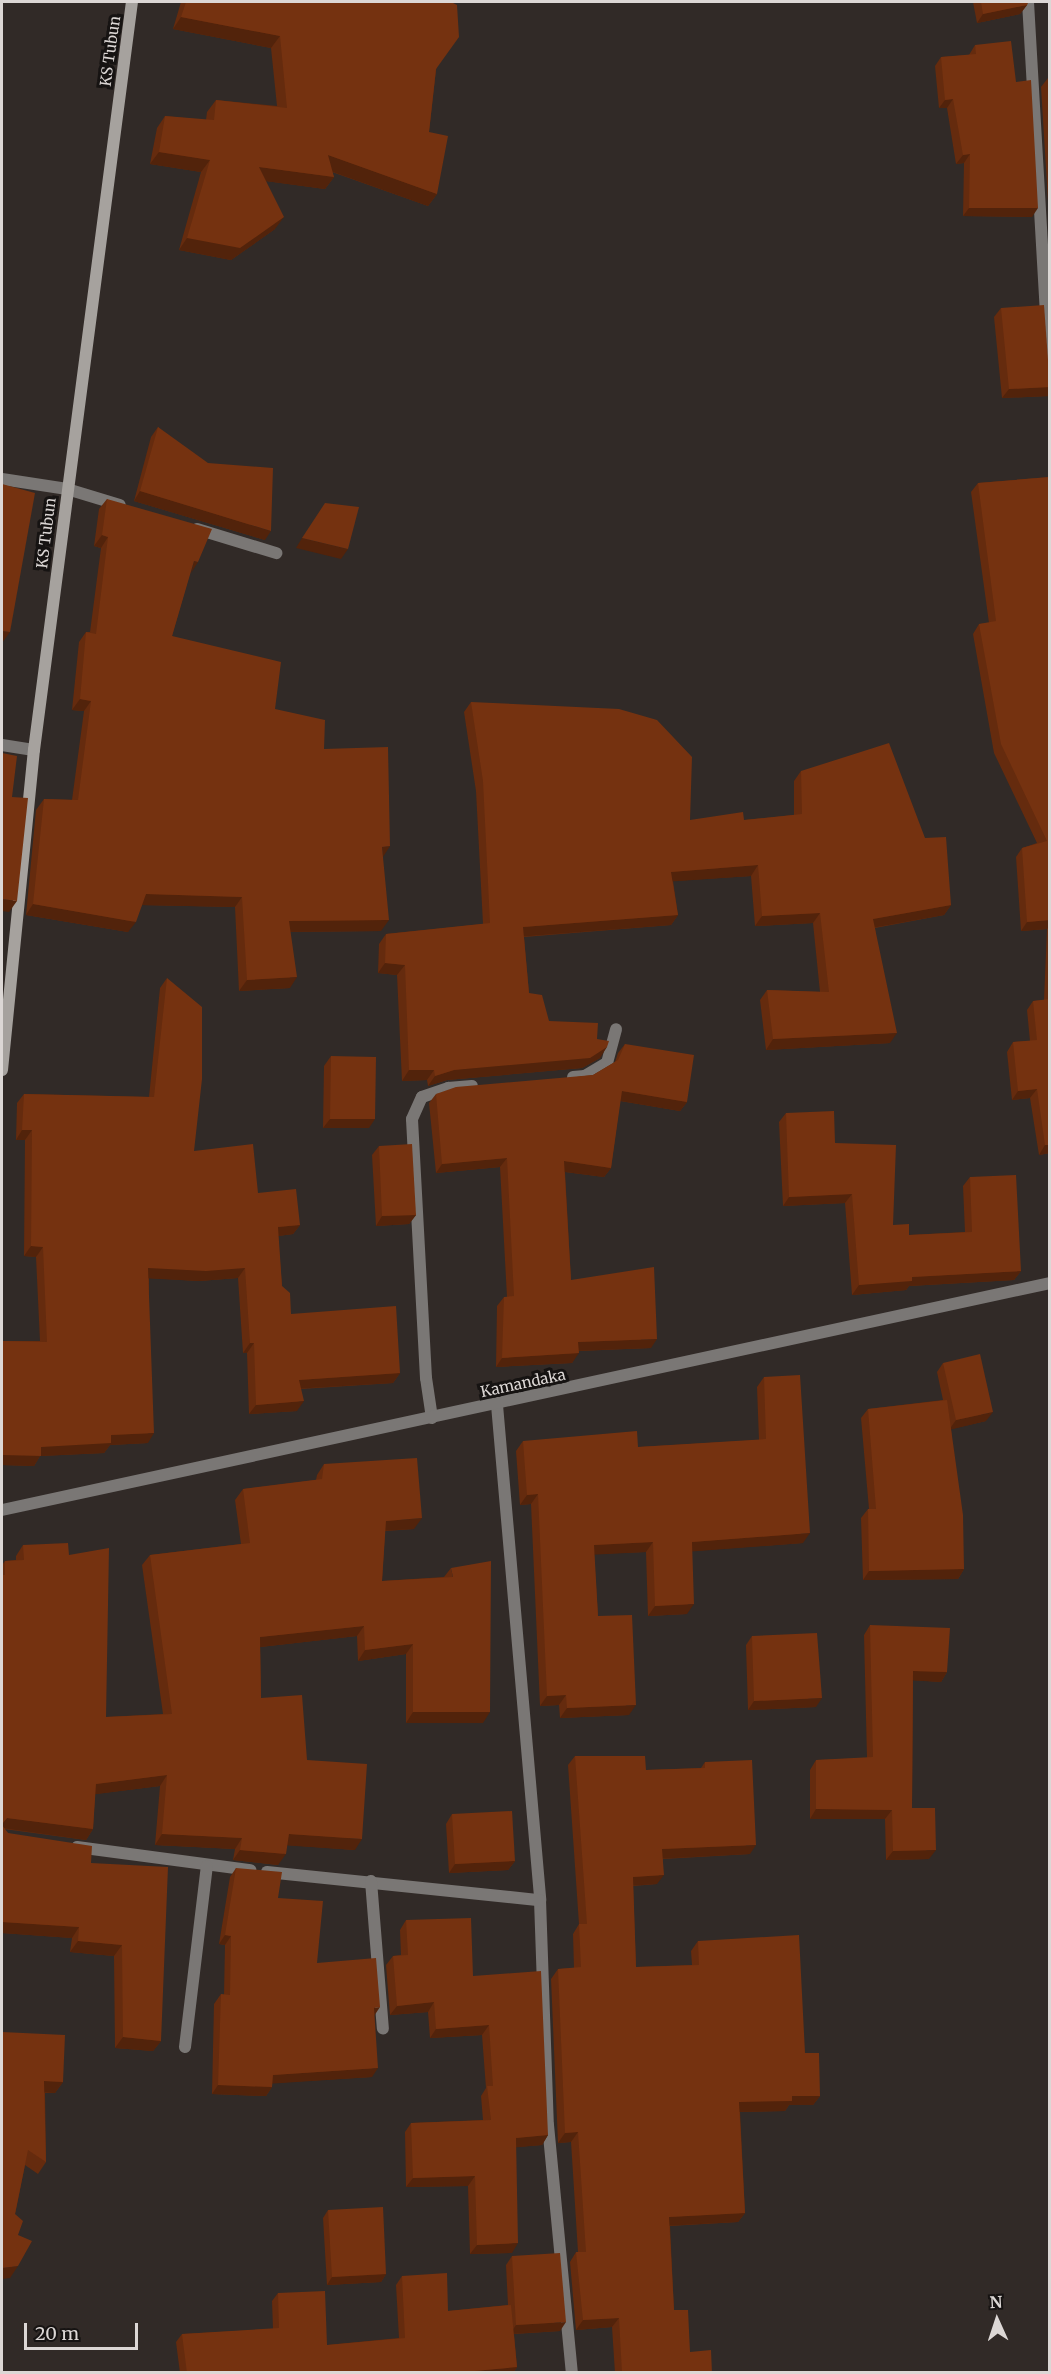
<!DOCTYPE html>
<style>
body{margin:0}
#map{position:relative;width:1051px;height:2374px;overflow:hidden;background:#312a27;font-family:Merriweather,serif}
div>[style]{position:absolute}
.minor>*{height:12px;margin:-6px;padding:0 6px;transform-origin:6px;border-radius:6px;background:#7a7775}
.tertiary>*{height:12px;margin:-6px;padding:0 6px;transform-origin:6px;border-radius:6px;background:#7a7775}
.secondary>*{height:12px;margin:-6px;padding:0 6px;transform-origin:6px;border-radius:6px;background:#a6a29e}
.wall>*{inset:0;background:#652b0e}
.shaded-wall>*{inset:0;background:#52230b}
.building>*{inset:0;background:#753210}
span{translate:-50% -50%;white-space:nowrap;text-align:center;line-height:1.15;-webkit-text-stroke:6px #161312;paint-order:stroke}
.street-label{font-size:15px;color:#dcd7d5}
.frame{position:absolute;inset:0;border:3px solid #dcd7d5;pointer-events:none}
.north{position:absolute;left:967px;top:2290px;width:60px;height:60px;-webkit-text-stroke:4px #161312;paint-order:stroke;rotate:357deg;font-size:16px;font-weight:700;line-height:24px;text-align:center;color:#dcd7d5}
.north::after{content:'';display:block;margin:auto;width:21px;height:27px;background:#dcd7d5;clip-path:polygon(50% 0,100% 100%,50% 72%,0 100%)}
.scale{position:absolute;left:24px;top:2323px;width:114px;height:27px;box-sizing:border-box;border:3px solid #dcd7d5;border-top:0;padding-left:8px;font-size:18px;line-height:21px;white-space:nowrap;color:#dcd7d5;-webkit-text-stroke:4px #161312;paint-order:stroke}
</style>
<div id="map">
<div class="minor">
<div style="left:1028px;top:2px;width:387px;rotate:86.7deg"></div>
<div style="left:2px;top:479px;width:66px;rotate:8.7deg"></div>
<div style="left:67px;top:489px;width:55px;rotate:16.8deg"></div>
<div style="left:197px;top:529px;width:83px;rotate:16.9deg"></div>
<div style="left:2px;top:745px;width:32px;rotate:9deg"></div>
<div style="left:573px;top:1077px;width:12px;rotate:-5deg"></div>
<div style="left:585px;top:1076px;width:26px;rotate:-31deg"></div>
<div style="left:607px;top:1063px;width:35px;rotate:-75deg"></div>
<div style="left:497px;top:1405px;width:497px;rotate:85deg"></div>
<div style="left:540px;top:1900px;width:225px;rotate:88deg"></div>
<div style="left:548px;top:2125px;width:248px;rotate:84.5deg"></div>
<div style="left:432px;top:1418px;width:40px;rotate:-98.5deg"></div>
<div style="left:426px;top:1378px;width:259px;rotate:-93.1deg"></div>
<div style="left:412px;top:1119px;width:24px;rotate:-66deg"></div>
<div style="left:422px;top:1097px;width:28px;rotate:-19deg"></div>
<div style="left:448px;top:1088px;width:24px;rotate:-5deg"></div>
<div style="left:77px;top:1847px;width:175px;rotate:7.6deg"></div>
<div style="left:267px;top:1872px;width:274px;rotate:5.9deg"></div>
<div style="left:371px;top:1881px;width:148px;rotate:85.4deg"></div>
<div style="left:185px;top:2047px;width:182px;rotate:-83.1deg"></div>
</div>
<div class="tertiary">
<div style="left:2px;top:1510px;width:1072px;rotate:-12.22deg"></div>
</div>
<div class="secondary">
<div style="left:2px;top:1070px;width:322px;rotate:-84.3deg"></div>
<div style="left:34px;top:750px;width:754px;rotate:-82.54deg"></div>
</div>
<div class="wall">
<div style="clip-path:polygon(181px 2px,451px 2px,436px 70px,429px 132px,437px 194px,428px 206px,332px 172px,334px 177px,325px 189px,266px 181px,275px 229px,231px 260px,179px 250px,201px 172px,150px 164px,157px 128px,165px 116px,206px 120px,207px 112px,216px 100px,277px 106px,271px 48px,173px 29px)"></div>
<div style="clip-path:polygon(973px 2px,1028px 2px,1027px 5px,1020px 14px,977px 23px)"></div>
<div style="clip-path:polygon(975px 45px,1032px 217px,963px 216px,964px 163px,956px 164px,947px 108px,939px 108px,935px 66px,941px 57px,969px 55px)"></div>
<div style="clip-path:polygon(1048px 78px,1050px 78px,1050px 217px,1049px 217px,1041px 87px)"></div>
<div style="clip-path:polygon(1001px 308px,1050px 380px,1049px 396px,1002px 398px,994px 317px)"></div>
<div style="clip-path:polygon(158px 427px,265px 540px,134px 501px,151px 437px)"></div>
<div style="clip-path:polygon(1050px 477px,1050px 1153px,1039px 1155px,1030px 1098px,1012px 1100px,1007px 1052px,1013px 1042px,1030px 1041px,1027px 1010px,1033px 1001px,1044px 1000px,1047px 929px,1021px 931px,1016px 857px,1022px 848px,1037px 843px,994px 753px,973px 634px,979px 624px,989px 623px,971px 492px,978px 483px)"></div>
<div style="clip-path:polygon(107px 499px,190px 573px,172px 636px,275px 709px,324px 749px,383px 857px,381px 931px,290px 932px,290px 988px,239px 991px,235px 907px,142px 905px,128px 932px,26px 915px,36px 810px,44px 799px,72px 800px,84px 711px,72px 710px,79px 642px,86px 632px,90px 632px,101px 548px,94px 546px,99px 509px)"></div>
<div style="clip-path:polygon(471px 702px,690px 820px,744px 820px,794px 815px,794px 781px,801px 771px,925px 838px,951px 905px,944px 915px,875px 928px,890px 1043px,766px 1050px,760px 1000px,767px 990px,820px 992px,813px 923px,755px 926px,751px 876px,673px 881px,678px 915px,671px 925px,524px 937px,529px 993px,549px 1021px,597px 1039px,600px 1058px,582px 1068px,447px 1080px,428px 1086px,427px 1080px,402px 1081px,397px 975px,378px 973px,379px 944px,386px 934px,483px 924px,476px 791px,464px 712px)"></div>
<div style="clip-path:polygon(167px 978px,194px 1151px,258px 1193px,300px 1225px,293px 1234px,278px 1236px,282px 1286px,291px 1314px,400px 1373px,393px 1383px,301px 1389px,297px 1411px,249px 1414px,247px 1353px,243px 1353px,238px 1278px,199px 1281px,149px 1278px,148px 1443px,110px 1445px,104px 1453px,40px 1456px,34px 1466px,2px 1465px,2px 1341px,40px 1341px,36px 1257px,24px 1256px,25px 1140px,16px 1140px,17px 1103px,24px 1094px,149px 1097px,160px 988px)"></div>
<div style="clip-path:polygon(625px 1044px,687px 1102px,680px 1111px,620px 1101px,611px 1168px,604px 1177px,565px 1172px,571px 1280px,651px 1348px,579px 1351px,572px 1363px,496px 1367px,497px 1306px,504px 1297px,507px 1297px,500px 1167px,436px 1173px,429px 1103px,436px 1094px,593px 1075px,615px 1062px,618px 1053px)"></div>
<div style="clip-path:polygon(331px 1056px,369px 1128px,323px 1128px,324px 1066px)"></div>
<div style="clip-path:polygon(786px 1113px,835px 1143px,893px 1225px,909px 1235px,965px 1232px,963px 1186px,970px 1177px,1021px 1271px,1014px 1280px,909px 1286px,906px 1290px,852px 1295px,845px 1203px,783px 1206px,779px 1122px)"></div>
<div style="clip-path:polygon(379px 1146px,416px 1215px,409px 1224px,376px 1226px,372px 1155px)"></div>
<div style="clip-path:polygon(943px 1363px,986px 1421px,951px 1429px,964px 1569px,958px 1579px,863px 1580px,861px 1518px,868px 1509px,869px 1509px,861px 1418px,868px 1409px,943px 1400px,937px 1372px)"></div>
<div style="clip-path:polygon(764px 1377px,803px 1543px,692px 1551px,687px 1614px,648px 1616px,646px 1552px,594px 1554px,598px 1616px,629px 1715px,560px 1718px,559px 1705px,540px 1706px,531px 1504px,520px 1505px,516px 1451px,523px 1441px,638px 1447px,759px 1440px,757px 1387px)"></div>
<div style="clip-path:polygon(324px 1464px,414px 1529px,385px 1531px,382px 1581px,444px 1577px,451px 1568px,483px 1723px,406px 1723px,406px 1654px,358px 1661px,357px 1636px,260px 1647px,261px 1698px,307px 1760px,355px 1850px,287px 1845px,278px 1865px,233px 1860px,235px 1849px,155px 1845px,160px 1786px,95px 1794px,93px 1829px,86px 1840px,4px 1829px,8px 1833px,91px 1863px,161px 2041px,153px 2051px,115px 2048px,114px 1956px,70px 1952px,72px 1938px,2px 1933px,2px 1565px,5px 1561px,16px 1560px,16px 1556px,23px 1545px,69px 1555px,106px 1717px,163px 1714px,142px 1565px,150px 1555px,241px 1544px,235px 1500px,243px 1489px,316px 1480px,317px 1475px)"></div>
<div style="clip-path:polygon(870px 1625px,947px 1672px,941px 1682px,913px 1680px,912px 1808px,929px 1859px,886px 1860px,885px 1819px,810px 1819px,810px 1770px,816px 1760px,867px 1758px,864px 1635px)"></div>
<div style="clip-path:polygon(752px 1636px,816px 1707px,748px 1710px,746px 1645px)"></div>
<div style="clip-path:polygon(575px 1756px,646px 1770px,701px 1768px,705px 1762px,750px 1854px,663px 1859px,657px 1884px,633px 1886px,636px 1967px,692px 1965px,691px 1951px,698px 1941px,805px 2053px,820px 2096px,813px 2105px,789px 2105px,785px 2111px,740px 2112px,745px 2213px,738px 2222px,670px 2226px,674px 2310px,690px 2352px,712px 2373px,615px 2373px,612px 2327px,576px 2330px,570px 2262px,576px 2252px,578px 2252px,571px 2142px,558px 2143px,551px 1979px,558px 1969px,574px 1968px,573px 1934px,579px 1924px,568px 1765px)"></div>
<div style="clip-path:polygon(452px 1814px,515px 1861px,508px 1870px,449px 1873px,446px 1824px)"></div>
<div style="clip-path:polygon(236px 1868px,278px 1898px,317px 1963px,374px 2015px,372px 2077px,272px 2083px,272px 2087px,266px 2096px,212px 2094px,214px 2004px,221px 1994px,224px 1995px,225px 1945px,219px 1944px,230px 1877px)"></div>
<div style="clip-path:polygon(406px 1920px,473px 1976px,548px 2135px,542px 2145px,516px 2147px,512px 2253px,470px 2254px,468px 2186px,406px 2187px,405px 2132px,411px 2123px,483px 2120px,481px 2096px,486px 2088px,482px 2035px,430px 2038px,428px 2012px,390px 2015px,386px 1965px,393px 1956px,401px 1955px,400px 1930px)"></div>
<div style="clip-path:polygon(2px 2032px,63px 2082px,55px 2093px,45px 2093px,46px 2162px,38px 2174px,25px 2165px,15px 2214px,18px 2235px,10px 2278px)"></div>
<div style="clip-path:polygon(328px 2210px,386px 2274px,381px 2282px,327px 2285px,323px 2218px)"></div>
<div style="clip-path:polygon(512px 2256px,560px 2331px,514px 2334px,517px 2367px,513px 2373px,180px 2373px,176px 2342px,182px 2334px,273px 2329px,272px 2301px,278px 2293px,327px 2345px,399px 2338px,396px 2285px,402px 2276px,448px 2311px,508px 2305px,506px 2265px)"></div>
</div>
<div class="shaded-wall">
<div style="clip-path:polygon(1027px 5px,1020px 14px,977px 23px,983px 14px)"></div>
<div style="clip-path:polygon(181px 17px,280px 36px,271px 48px,173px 29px)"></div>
<div style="clip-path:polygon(953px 99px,947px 108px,939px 108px,945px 100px)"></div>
<div style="clip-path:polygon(159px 152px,210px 160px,201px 172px,150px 164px)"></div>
<div style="clip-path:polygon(970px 154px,964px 163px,956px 164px,963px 155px)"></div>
<div style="clip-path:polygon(328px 155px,437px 194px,428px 206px,319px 167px)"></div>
<div style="clip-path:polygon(259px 167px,334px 177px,325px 189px,250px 179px)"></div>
<div style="clip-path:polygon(969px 208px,1038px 208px,1032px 217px,963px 216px)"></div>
<div style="clip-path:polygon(284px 217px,275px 229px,231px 260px,179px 250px,187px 238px)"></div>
<div style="clip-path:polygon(1050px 387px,1049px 396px,1002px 398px,1009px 389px)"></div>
<div style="clip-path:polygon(140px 491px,271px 531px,265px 540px,134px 501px)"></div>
<div style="clip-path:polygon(102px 535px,108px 537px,101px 548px,94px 546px)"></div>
<div style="clip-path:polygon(302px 538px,348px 549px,341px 559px,296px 548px)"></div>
<div style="clip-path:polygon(194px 561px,198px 562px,191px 573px)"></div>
<div style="clip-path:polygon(2px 631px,10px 632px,2px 643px)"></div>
<div style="clip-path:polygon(80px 699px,91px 701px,84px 711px,72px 710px)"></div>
<div style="clip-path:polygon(390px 846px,383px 857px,382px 847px)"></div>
<div style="clip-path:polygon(758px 865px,751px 876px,664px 882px,671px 872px)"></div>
<div style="clip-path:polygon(146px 894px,242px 897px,235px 907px,139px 905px)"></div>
<div style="clip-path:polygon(2px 899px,17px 901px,9px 912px,2px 911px)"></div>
<div style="clip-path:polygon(33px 904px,136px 922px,128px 932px,26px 915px)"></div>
<div style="clip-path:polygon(951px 905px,944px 915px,866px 929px,873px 919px)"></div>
<div style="clip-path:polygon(820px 913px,813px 923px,755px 926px,762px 916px)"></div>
<div style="clip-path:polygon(678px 915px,671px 925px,516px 937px,523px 927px)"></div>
<div style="clip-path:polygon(389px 920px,381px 931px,281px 932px,289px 921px)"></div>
<div style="clip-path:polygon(1050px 920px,1050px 926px,1047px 929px,1021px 931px,1027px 922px)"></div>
<div style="clip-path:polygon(385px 963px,405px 965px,397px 975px,378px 973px)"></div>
<div style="clip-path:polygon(297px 977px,290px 988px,239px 991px,247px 980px)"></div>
<div style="clip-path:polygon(897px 1033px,890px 1043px,766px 1050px,773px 1039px)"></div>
<div style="clip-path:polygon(607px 1047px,600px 1058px,582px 1068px,447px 1080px,428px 1086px,435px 1076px,454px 1070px)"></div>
<div style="clip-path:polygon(409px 1070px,434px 1070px,427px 1080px,402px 1081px)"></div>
<div style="clip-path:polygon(1037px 1089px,1030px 1098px,1012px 1100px,1018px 1091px)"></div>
<div style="clip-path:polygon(622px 1091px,687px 1102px,680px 1111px,615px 1100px)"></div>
<div style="clip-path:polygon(330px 1119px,375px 1119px,369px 1128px,323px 1128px)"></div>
<div style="clip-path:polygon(22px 1130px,32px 1130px,25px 1140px,16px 1140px)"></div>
<div style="clip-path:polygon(1045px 1145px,1050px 1145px,1050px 1153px,1039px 1155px)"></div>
<div style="clip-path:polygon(507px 1158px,500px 1167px,436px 1173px,442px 1164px)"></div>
<div style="clip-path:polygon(564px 1161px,611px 1168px,604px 1177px,558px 1171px)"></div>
<div style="clip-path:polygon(852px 1194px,845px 1203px,783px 1206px,789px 1197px)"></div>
<div style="clip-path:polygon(416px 1215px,409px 1224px,376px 1226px,382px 1216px)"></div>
<div style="clip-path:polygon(300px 1225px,293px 1234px,271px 1237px,278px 1227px)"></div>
<div style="clip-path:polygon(31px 1246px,43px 1247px,36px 1257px,24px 1256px)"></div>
<div style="clip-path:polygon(148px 1268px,245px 1268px,238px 1278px,199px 1281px,141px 1278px)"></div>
<div style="clip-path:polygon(1021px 1271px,1014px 1280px,909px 1286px,906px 1290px,852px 1295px,859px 1285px,912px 1277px)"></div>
<div style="clip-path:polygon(657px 1339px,651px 1348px,572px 1351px,578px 1342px)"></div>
<div style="clip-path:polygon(250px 1343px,254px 1343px,247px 1353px,243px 1353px)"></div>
<div style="clip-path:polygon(579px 1353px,572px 1363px,496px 1367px,502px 1358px)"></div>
<div style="clip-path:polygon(400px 1373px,393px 1383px,292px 1389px,299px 1380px)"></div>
<div style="clip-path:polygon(304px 1401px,297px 1411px,249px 1414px,256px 1405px)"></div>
<div style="clip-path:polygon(993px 1412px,986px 1421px,949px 1430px,956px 1420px)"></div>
<div style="clip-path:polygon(154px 1433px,148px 1443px,110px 1445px,104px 1453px,40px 1456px,34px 1466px,2px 1465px,2px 1455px,41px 1447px,111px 1435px)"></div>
<div style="clip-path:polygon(538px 1494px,531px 1504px,520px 1505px,527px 1495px)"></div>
<div style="clip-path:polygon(422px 1518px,414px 1529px,378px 1531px,386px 1521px)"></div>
<div style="clip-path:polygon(810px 1533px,803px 1543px,685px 1552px,692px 1542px)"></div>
<div style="clip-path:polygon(653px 1542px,646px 1552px,587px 1555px,594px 1545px)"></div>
<div style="clip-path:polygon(964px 1569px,958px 1579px,863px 1580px,869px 1571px)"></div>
<div style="clip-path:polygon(694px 1604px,687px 1614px,648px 1616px,655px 1606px)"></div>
<div style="clip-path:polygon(364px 1626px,357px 1636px,252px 1648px,260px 1637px)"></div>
<div style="clip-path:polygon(413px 1644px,406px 1654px,358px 1661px,365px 1650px)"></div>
<div style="clip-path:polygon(913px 1671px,947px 1672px,941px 1682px,906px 1680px)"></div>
<div style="clip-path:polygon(566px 1695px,559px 1705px,540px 1706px,547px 1696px)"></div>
<div style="clip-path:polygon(822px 1698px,816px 1707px,748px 1710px,754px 1701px)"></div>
<div style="clip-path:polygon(636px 1705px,629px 1715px,560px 1718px,567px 1708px)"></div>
<div style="clip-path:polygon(413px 1712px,490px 1712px,483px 1723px,406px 1723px)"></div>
<div style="clip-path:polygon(167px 1775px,160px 1786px,89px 1795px,96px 1784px)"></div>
<div style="clip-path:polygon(816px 1809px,892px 1810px,885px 1819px,810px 1819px)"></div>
<div style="clip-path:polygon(7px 1818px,93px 1829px,86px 1840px,2px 1828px,2px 1824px)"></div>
<div style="clip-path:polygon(162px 1834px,242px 1838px,235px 1849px,155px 1845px)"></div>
<div style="clip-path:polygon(289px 1834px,362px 1839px,355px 1850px,281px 1845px)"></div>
<div style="clip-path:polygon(756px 1845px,750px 1854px,655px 1859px,662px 1849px)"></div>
<div style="clip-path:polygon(240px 1850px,286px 1854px,278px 1865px,233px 1860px)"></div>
<div style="clip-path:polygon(936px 1850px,929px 1859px,886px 1860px,893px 1851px)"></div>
<div style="clip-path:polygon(515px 1861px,508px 1870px,449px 1873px,455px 1864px)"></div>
<div style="clip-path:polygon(664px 1875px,657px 1884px,626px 1886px,633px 1877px)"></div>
<div style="clip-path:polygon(2px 1922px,79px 1927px,72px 1938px,2px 1933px)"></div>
<div style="clip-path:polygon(225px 1935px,231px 1936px,225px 1945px,219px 1944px)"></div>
<div style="clip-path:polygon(78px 1941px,122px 1945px,114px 1956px,70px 1952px)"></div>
<div style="clip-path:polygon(434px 2002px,428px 2012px,390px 2015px,397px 2006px)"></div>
<div style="clip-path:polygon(380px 2007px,374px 2016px,374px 2008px)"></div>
<div style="clip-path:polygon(489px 2025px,482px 2035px,430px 2038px,436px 2029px)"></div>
<div style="clip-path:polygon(123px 2037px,161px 2041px,153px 2051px,115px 2048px)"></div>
<div style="clip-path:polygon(378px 2068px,372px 2077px,266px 2084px,273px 2075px)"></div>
<div style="clip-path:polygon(44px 2081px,63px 2082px,55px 2093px,36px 2092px)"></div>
<div style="clip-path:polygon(218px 2085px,272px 2087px,266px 2096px,212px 2094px)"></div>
<div style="clip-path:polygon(792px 2096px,820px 2096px,813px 2105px,789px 2105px,785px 2111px,733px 2112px,739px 2102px)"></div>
<div style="clip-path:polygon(578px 2132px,571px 2142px,558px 2143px,565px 2133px)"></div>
<div style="clip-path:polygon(548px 2135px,542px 2145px,509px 2148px,516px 2138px)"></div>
<div style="clip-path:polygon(475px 2176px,468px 2186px,406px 2187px,413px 2178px)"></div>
<div style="clip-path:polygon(745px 2213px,738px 2222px,663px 2226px,669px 2217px)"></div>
<div style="clip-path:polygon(518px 2243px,512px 2253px,470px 2254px,477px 2245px)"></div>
<div style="clip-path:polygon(18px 2266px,10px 2278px,2px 2279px,2px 2268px)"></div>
<div style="clip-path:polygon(386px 2274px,381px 2282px,327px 2285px,332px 2277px)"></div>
<div style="clip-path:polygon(619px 2318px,612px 2327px,576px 2330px,583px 2320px)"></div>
<div style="clip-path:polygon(566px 2322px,560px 2331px,510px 2334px,516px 2325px)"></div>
<div style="clip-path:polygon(517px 2367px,513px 2373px,453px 2373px)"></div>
</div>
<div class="building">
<div style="clip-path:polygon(186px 2px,451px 2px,457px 5px,459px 37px,436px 69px,429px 132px,448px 136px,437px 194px,328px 155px,334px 177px,259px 167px,284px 217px,240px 248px,187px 238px,210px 160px,159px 152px,165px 116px,214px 120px,216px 100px,287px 108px,280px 36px,181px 17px)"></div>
<div style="clip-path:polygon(981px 2px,1028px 2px,1027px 5px,983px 14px)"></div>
<div style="clip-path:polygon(1011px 41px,1016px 82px,1031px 80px,1038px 208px,969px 208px,970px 154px,963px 155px,953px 99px,945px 100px,941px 57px,976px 54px,975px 45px)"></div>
<div style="clip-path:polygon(1048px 78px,1050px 78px,1050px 112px)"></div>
<div style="clip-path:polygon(1044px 305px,1050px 387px,1009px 389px,1001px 308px)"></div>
<div style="clip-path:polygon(158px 427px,208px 463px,273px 468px,271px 531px,140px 491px)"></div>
<div style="clip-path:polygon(1050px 477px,1050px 920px,1027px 922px,1022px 848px,1047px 841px,1001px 744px,979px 624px,996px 621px,978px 483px)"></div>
<div style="clip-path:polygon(2px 484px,35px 493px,10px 632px,2px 631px)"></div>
<div style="clip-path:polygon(107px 499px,212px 529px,198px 562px,194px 561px,172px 636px,281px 662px,275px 709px,325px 720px,324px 749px,388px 747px,390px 846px,382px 847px,389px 920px,289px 921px,297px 977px,247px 980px,242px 897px,146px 894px,136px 922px,33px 904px,44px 799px,78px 800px,91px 701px,80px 699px,86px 632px,96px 634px,108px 537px,102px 535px)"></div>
<div style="clip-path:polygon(325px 503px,359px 507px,348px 549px,302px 538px)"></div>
<div style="clip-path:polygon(471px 702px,619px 709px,657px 720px,692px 757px,690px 820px,743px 812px,744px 820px,802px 814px,801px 771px,889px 743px,925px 838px,946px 837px,951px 905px,873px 919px,897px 1033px,773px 1039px,767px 990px,829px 992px,820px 913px,762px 916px,758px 865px,671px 872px,678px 915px,523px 927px,529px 993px,542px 995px,549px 1021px,598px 1023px,597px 1039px,609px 1041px,607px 1047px,590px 1058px,454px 1070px,435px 1076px,434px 1070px,409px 1070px,405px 965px,385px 963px,386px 934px,490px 923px,483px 781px)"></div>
<div style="clip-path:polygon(2px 753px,17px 756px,12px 797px,28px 798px,17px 901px,2px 899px)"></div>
<div style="clip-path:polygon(167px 978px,202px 1007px,202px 1079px,194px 1151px,253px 1144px,258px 1193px,296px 1189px,300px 1225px,278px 1227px,282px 1286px,290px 1293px,291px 1314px,396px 1306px,400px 1373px,299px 1380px,304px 1401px,256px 1405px,254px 1343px,250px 1343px,245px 1268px,206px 1271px,148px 1268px,154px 1433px,111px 1435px,111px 1443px,41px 1447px,41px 1456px,2px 1455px,2px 1341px,47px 1342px,43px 1247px,31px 1246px,32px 1130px,22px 1130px,24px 1094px,154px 1097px)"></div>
<div style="clip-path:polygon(1050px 999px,1050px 1145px,1045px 1145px,1037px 1089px,1018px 1091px,1013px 1042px,1037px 1040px,1033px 1001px)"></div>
<div style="clip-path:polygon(625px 1044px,694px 1055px,687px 1102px,622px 1091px,611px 1168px,564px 1161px,571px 1280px,654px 1267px,657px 1339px,578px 1342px,579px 1353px,502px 1358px,504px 1297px,514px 1296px,507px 1158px,442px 1164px,436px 1094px,456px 1087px,593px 1075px,618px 1060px)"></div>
<div style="clip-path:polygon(331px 1056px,376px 1057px,375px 1119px,330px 1119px)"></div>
<div style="clip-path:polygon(834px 1111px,835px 1143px,896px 1145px,893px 1225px,909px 1224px,909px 1235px,972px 1232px,970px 1177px,1016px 1175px,1021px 1271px,912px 1277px,912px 1281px,859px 1285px,852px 1194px,789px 1197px,786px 1113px)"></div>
<div style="clip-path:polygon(412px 1144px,416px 1215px,382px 1216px,379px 1146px)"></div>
<div style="clip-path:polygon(980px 1354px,993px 1412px,956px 1420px,943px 1363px)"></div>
<div style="clip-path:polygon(800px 1375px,810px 1533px,692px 1542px,694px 1604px,655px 1606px,653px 1542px,594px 1545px,598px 1616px,632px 1615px,636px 1705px,567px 1708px,566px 1695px,547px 1696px,538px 1494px,527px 1495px,523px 1441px,637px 1431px,638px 1447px,766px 1439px,764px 1377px)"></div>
<div style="clip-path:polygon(947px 1400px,963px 1515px,964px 1569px,869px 1571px,868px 1509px,876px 1509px,868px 1409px)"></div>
<div style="clip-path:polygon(417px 1458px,422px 1518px,386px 1521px,382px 1581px,453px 1577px,451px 1568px,491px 1561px,490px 1712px,413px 1712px,413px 1644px,365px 1650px,364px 1626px,260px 1637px,261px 1698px,302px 1695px,307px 1760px,367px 1764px,362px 1839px,289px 1834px,286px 1854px,240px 1850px,242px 1838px,162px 1834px,167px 1775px,96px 1784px,93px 1829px,7px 1818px,2px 1824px,2px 1575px,5px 1575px,5px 1561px,24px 1560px,23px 1545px,68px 1543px,69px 1555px,109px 1548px,106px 1717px,172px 1714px,150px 1555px,250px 1543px,243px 1489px,322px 1479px,324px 1464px)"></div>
<div style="clip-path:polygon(870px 1625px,950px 1628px,947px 1672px,913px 1671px,912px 1808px,935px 1808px,936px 1850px,893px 1851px,892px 1810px,816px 1809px,816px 1760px,873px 1757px)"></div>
<div style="clip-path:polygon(817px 1633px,822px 1698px,754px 1701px,752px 1636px)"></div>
<div style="clip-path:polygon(575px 1756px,645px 1756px,646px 1770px,705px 1768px,705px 1762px,752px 1760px,756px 1845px,662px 1849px,664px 1875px,633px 1877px,636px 1967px,699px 1965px,698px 1941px,799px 1935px,805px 2053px,819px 2053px,820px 2096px,792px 2096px,792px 2101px,739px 2102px,745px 2213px,669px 2217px,674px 2310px,688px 2310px,690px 2352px,711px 2350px,712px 2373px,622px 2373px,619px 2318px,583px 2320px,576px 2252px,586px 2252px,578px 2132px,565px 2133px,558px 1969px,581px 1967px,579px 1924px,587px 1924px)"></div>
<div style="clip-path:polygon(512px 1811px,515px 1861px,455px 1864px,452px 1814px)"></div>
<div style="clip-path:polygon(2px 1825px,8px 1833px,92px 1846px,91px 1863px,168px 1867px,161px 2041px,123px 2037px,122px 1945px,78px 1941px,79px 1927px,2px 1922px)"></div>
<div style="clip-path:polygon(236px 1868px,282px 1872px,278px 1898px,323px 1901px,317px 1963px,376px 1958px,380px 2007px,374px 2008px,378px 2068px,273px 2075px,272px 2087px,218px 2085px,221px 1994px,230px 1995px,231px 1936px,225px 1935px)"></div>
<div style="clip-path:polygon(471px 1918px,473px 1976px,541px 1971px,548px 2135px,516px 2138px,518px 2243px,477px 2245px,475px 2176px,413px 2178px,411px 2123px,491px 2120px,487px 2086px,493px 2086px,489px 2025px,436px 2029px,434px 2002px,397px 2006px,393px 1956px,408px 1955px,406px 1920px)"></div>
<div style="clip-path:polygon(2px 2032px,65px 2035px,63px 2082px,44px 2081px,46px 2162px,28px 2150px,15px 2214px,23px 2221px,18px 2235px,32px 2241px,18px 2266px,2px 2268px)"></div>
<div style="clip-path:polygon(383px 2207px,386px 2274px,332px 2277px,328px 2210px)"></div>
<div style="clip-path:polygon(560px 2253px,566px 2322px,516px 2325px,512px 2256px)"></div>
<div style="clip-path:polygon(447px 2273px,448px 2311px,511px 2305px,517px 2367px,453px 2373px,187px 2373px,182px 2334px,279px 2328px,278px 2293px,325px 2291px,327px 2345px,405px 2338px,402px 2276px)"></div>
</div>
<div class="street-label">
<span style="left:110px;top:51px;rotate:-82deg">KS Tubun</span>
<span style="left:46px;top:533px;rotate:-83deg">KS Tubun</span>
<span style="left:523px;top:1383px;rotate:-12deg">Kamandaka</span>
</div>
<div class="frame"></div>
<div class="north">N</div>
<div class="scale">20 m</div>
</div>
